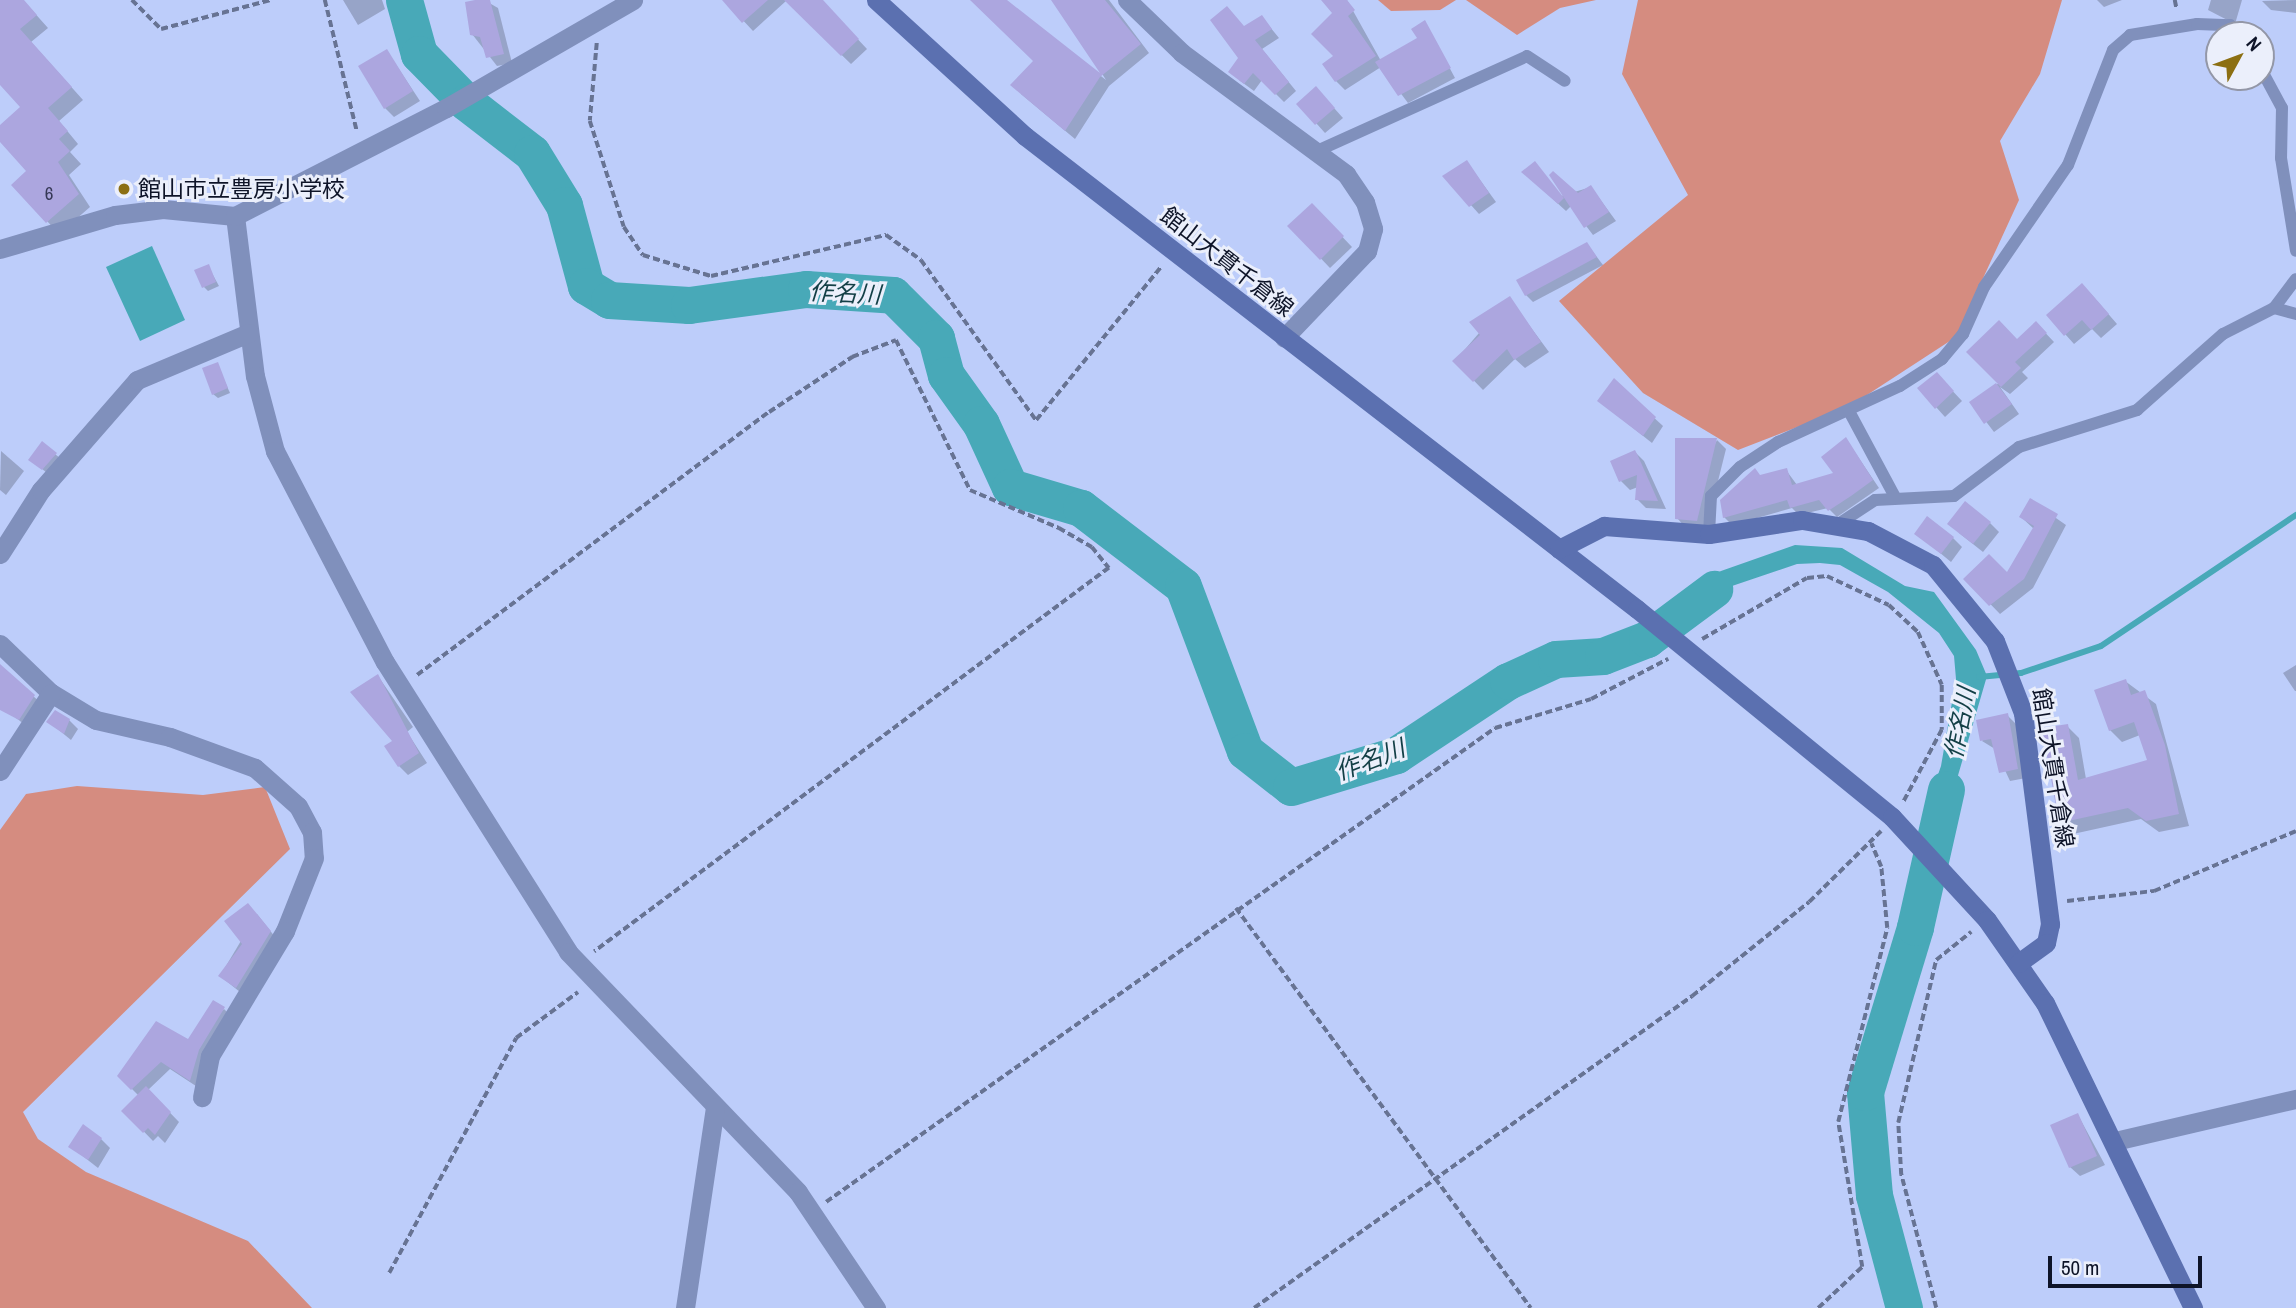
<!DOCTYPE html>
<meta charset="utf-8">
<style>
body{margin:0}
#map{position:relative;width:2296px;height:1308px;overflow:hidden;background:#bdcdfa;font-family:"Archivo Narrow","Noto Sans JP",sans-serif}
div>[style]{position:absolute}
.forest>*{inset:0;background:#d58c80}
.water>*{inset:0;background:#48a9b8}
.shadow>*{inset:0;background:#0003}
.stream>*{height:6px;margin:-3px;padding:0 3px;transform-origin:3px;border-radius:3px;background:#48a9b8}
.river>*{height:37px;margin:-18.5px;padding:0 18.5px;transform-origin:18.5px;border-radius:18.5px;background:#48a9b8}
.building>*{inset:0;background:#aca6df}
.path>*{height:3.5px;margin-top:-1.75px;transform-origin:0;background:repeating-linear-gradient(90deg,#677393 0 7px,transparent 0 10.5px)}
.service>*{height:12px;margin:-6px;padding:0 6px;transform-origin:6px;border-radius:6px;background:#8090bc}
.minor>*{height:19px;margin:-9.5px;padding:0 9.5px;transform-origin:9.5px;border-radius:9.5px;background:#8090bc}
.tertiary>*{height:19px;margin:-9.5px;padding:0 9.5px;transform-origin:9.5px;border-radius:9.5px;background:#8090bc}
.secondary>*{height:19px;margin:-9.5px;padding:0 9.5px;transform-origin:9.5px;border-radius:9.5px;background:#5b70b0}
.dots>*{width:19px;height:19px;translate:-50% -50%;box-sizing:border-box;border:4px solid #ebeffb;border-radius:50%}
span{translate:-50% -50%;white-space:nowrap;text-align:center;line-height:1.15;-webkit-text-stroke:6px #ebeffb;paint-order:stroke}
.number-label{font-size:19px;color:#363856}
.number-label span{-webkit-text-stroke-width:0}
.poi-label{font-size:23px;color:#0e1428}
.left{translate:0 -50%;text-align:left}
.street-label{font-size:23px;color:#0e1428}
.water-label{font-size:24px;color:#133f46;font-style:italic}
.north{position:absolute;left:2205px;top:21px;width:70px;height:70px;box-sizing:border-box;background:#ebeffb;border:2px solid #9397a7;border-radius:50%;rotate:49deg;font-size:19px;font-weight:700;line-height:28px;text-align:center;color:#0e1428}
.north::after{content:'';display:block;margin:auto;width:24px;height:32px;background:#8c6f12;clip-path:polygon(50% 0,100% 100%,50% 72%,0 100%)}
.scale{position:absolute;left:2048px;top:1256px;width:154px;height:32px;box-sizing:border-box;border:4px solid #0e1428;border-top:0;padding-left:9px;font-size:21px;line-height:24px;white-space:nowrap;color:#0e1428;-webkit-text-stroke:5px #ebeffb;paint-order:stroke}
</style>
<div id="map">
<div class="forest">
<div style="clip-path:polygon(1378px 0,1456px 0,1440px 10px,1391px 11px)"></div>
<div style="clip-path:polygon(1466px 0,1596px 0,1560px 8px,1517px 35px)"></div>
<div style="clip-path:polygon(1638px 0,2062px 0,2040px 74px,2000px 141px,2019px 200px,1956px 337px,1847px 408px,1738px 450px,1643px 393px,1559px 301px,1688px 195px,1622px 74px)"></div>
<div style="clip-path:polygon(77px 786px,203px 795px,265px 787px,290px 849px,23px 1112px,38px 1139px,86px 1172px,248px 1241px,312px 1308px,0 1308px,0 830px,26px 794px)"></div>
</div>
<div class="water">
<div style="clip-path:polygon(152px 246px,185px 320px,140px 341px,106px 267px)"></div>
<div style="clip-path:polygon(1795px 545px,1842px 548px,1905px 586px,1934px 592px,1976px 650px,1987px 676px,1952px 796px,1956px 808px,1946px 845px,1922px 821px,1941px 766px,1956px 679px,1954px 656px,1939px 633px,1888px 592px,1840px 565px,1820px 563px,1797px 564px,1732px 586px,1683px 624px,1666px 610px,1721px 571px)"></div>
</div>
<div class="shadow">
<div style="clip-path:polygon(0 0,23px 0,48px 28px,31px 42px,83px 100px,59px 121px,78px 144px,70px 152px,81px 164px,69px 175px,90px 207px,59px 234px,47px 221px,28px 171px,0 139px,0 127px,22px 107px,0 81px)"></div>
<div style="clip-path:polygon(343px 0,382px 0,385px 9px,358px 25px)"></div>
<div style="clip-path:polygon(484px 0,498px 8px,512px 63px,497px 66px,472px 34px)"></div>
<div style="clip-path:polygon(724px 0,821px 0,867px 49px,851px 64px,786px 1px,753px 31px)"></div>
<div style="clip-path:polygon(971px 0,1004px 0,1106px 80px,1056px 0,1109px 0,1149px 53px,1109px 86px,1075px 139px,1021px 94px,1035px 61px)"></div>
<div style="clip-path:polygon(1323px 0,1347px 0,1381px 61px,1419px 38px,1425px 22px,1455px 78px,1408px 103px,1381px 67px,1345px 90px,1336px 81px,1334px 13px)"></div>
<div style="clip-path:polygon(2097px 0,2122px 0,2104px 7px)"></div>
<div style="clip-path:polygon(2211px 0,2242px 0,2235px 24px,2208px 10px)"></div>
<div style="clip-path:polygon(2296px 0,2296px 13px,2271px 10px,2262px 1px)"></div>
<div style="clip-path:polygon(1262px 17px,1279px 38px,1262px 49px,1296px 91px,1284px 102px,1262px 80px,1254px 91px,1239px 80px,1245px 28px)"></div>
<div style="clip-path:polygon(387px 51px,420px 101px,394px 117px,385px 108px)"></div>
<div style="clip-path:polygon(1325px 98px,1343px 118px,1325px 133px,1299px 104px)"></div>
<div style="clip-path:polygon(1467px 162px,1496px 202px,1479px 214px,1445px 176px)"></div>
<div style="clip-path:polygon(1531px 179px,1561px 196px,1591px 187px,1616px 221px,1593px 235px,1571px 206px,1566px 211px)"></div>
<div style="clip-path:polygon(1312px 205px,1352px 247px,1330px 268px,1290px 226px)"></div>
<div style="clip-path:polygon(1587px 244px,1603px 265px,1533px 302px,1526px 295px)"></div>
<div style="clip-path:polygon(208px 266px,219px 286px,208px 291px,204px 287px)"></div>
<div style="clip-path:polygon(2091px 294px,2117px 324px,2101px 338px,2092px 329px,2074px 344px,2048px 315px)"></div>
<div style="clip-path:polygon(1509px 298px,1549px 352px,1525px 368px,1515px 359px,1483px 390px,1455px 361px)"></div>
<div style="clip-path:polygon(2036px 323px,2054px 342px,2022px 372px,2028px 378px,2010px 394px,2000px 387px,2019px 414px,1994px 432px,1971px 402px,1999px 383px,2017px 341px)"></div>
<div style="clip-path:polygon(217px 364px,230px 393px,218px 398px,213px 394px)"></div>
<div style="clip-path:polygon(1614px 381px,1663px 426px,1652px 443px,1599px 401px)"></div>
<div style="clip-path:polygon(1946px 384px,1962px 401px,1945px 417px,1936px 407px)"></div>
<div style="clip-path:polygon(1846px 439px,1879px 488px,1837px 517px,1828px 508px,1799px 515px,1792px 508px,1732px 525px,1724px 517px,1761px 476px,1786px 470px,1797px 485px,1836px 474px)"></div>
<div style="clip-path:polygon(1717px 440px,1726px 449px,1706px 529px,1686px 528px,1677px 518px)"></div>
<div style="clip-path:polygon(42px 444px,60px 458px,47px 473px,35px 463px)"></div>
<div style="clip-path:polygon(1px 451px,24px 471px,6px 495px,0 490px)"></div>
<div style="clip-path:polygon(1635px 452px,1644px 461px,1666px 509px,1646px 508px,1637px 499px,1638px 487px,1630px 490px,1621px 481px)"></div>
<div style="clip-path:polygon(2030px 500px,2066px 525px,2033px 588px,2000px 614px,1966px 579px,2007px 575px,2034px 529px,2021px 517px)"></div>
<div style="clip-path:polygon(1990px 523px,1999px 532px,1983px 552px,1959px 533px)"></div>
<div style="clip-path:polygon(1916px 533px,1953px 538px,1962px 547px,1951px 562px)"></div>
<div style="clip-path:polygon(2296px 665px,2296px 691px,2295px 691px,2283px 673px)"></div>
<div style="clip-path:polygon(0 666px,43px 705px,28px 727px,0 706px)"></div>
<div style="clip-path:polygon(378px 676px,413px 727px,407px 732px,427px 763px,408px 775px,399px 766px)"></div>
<div style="clip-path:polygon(2125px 681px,2156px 704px,2189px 826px,2159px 832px,2141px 819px,2073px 834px,2061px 822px,2067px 726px,2079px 738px,2086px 779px,2149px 761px,2140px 735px,2122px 742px,2110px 730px)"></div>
<div style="clip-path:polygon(2007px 715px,2016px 724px,2026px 778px,2010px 781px,1995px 749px,1982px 741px)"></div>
<div style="clip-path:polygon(69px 720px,78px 729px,71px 740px,49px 722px)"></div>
<div style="clip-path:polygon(257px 914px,279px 942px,245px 996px,220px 976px)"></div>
<div style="clip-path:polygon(224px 1009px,232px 1017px,199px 1088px,170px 1069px,148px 1090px,179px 1122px,165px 1143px,158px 1136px,153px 1141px,124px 1111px,139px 1096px,119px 1076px,189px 1041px)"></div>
<div style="clip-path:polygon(2078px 1115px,2105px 1165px,2080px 1176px,2070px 1167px)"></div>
<div style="clip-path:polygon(101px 1139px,110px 1148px,98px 1168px,70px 1146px)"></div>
</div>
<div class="stream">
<div style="left:1979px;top:677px;width:42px;rotate:-5.4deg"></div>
<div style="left:2021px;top:673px;width:84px;rotate:-18.6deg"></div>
<div style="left:2101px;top:646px;width:235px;rotate:-33.9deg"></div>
</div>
<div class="river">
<div style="left:404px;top:0;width:56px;rotate:74.5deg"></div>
<div style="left:419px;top:54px;width:67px;rotate:45.6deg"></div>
<div style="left:466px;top:102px;width:83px;rotate:37.7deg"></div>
<div style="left:532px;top:153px;width:61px;rotate:58.4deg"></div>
<div style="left:564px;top:205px;width:84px;rotate:74.8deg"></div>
<div style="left:586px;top:286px;width:27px;rotate:31deg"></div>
<div style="left:609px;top:300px;width:80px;rotate:3.6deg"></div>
<div style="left:689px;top:305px;width:118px;rotate:-7.8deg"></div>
<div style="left:806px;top:289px;width:87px;rotate:3.9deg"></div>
<div style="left:893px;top:295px;width:61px;rotate:45deg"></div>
<div style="left:936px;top:338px;width:38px;rotate:75deg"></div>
<div style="left:946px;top:375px;width:60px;rotate:54.5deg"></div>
<div style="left:981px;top:424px;width:69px;rotate:65.3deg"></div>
<div style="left:1010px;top:487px;width:74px;rotate:16.5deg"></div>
<div style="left:1081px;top:508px;width:128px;rotate:37.4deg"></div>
<div style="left:1183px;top:586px;width:176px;rotate:69.4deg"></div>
<div style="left:1245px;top:751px;width:58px;rotate:38deg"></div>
<div style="left:1291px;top:787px;width:110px;rotate:-16.9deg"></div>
<div style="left:1396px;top:755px;width:134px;rotate:-33.5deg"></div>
<div style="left:1508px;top:681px;width:53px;rotate:-24.6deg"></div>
<div style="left:1556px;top:659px;width:47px;rotate:-3.7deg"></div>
<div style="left:1603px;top:656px;width:47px;rotate:-21.1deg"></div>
<div style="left:1647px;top:639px;width:84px;rotate:-36.7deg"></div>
<div style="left:1904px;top:1308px;width:117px;rotate:-104.9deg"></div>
<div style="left:1874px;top:1195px;width:103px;rotate:-95deg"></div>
<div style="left:1865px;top:1092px;width:172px;rotate:-73.1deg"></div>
<div style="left:1915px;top:927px;width:141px;rotate:-77.3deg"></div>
</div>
<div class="building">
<div style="clip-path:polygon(0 0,24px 0,37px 15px,20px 29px,72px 87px,48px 108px,68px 131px,59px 139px,70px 151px,58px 162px,79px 194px,46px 223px,11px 185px,26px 171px,0 142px,0 125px,20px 107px,0 85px)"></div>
<div style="clip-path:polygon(475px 0,490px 0,504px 54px,486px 58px,480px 37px,470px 35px,465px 2px)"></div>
<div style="clip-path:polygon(722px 0,768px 0,742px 23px)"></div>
<div style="clip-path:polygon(784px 0,823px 0,859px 39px,841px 56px)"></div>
<div style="clip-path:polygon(970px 0,1007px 0,1100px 73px,1051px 0,1105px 0,1141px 44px,1100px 77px,1065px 131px,1010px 85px,1033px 61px)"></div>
<div style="clip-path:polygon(1321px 0,1347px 0,1355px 10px,1348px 16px,1376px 56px,1335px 82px,1322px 64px,1333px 56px,1311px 34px,1332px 13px)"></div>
<div style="clip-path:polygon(1227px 6px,1244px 26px,1262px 15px,1272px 29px,1255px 40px,1289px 82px,1275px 95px,1253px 73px,1244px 84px,1228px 72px,1238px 58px,1210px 20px)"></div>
<div style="clip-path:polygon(1425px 20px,1451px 68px,1398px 96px,1375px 62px,1417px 38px,1411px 29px)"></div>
<div style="clip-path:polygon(387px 49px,413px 91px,384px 109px,358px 66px)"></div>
<div style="clip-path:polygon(1316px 86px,1335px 108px,1315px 125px,1296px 104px)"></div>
<div style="clip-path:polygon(1467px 160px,1489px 193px,1469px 207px,1442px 176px)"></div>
<div style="clip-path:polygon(1535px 161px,1564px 198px,1558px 204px,1521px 172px)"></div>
<div style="clip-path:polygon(1553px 171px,1578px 193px,1591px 185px,1609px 212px,1584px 228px,1549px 175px)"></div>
<div style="clip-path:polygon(1312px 203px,1344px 236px,1320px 260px,1287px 226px)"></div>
<div style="clip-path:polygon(1587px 242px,1597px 257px,1525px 296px,1516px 280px)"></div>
<div style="clip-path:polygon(209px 264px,216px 282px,202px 288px,194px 270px)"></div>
<div style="clip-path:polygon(2082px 283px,2109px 314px,2091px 330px,2082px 320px,2064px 336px,2046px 315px)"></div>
<div style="clip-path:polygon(1510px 296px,1541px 342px,1514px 360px,1507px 349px,1473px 382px,1452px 361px,1480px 335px,1469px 322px)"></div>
<div style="clip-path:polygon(1999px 320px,2017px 339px,2036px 321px,2047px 333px,2015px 362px,2021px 368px,2001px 387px,1966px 352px)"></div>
<div style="clip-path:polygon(218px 362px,228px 388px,212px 395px,202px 368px)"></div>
<div style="clip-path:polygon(1937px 372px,1954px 391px,1935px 409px,1917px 388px)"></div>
<div style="clip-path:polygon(1614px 378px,1656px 417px,1643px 436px,1597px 401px)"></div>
<div style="clip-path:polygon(1996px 383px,2012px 404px,1984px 424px,1969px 402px)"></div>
<div style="clip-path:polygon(1846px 437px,1873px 480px,1851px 496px,1828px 511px,1819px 500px,1790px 508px,1787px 500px,1723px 518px,1720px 500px,1755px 468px,1760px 475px,1787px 468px,1792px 485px,1833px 473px,1821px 457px)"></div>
<div style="clip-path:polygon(1675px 438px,1717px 438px,1697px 521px,1675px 519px)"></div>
<div style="clip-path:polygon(42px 441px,57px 453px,42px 470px,28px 460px)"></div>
<div style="clip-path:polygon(1635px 450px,1638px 456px,1658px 501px,1635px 500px,1637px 475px,1619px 482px,1610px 461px)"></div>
<div style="clip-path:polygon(2030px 498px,2058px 514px,2024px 579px,1989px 606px,1963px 579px,1989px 554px,2007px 572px,2034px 526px,2019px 517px)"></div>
<div style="clip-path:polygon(1965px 501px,1991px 522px,1973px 544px,1947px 524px)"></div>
<div style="clip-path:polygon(1927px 516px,1954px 537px,1941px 554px,1914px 534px)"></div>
<div style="clip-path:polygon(0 664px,35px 695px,19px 720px,0 710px)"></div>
<div style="clip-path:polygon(378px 674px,419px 753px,398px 767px,384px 746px,392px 741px,350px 692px)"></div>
<div style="clip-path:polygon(2126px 679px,2131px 695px,2145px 690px,2165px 745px,2179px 814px,2146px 821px,2128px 808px,2059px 823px,2042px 728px,2068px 724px,2078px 780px,2147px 760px,2134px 722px,2109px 731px,2094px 690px)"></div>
<div style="clip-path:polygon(55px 710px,70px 719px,64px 734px,46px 722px)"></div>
<div style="clip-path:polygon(2008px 713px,2018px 769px,1999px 773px,1991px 739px,1980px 741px,1976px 720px)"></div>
<div style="clip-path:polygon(248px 903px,271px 931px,236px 988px,218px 976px,242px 944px,224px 921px)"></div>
<div style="clip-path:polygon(213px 1000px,225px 1007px,199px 1050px,190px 1081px,161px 1062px,131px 1090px,117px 1076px,156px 1021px,188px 1039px)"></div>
<div style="clip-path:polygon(146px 1086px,171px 1112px,155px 1135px,148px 1128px,143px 1133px,121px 1111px)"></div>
<div style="clip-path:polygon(2078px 1113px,2097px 1156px,2069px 1168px,2050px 1125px)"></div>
<div style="clip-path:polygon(83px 1124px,102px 1138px,88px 1160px,68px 1147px)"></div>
</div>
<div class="path">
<div style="left:132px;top:0;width:41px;rotate:45deg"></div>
<div style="left:161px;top:29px;width:114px;rotate:-14.8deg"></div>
<div style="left:325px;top:0;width:135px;rotate:76.3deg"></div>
<div style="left:2175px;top:0;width:10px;rotate:79deg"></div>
<div style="left:597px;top:43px;width:78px;rotate:95.1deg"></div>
<div style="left:590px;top:121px;width:111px;rotate:72.2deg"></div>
<div style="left:624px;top:227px;width:34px;rotate:56deg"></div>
<div style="left:643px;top:255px;width:71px;rotate:17.2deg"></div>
<div style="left:711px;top:276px;width:180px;rotate:-13.2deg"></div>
<div style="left:886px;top:235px;width:43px;rotate:35.5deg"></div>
<div style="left:921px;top:260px;width:197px;rotate:54.3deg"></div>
<div style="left:1036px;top:420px;width:198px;rotate:-50.8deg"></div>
<div style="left:1702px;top:639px;width:121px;rotate:-30.2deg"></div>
<div style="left:1807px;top:578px;width:20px;rotate:-6deg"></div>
<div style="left:1827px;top:576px;width:68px;rotate:25.1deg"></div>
<div style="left:1889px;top:605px;width:40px;rotate:43deg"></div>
<div style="left:1918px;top:632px;width:58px;rotate:65.6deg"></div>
<div style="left:1942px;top:685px;width:45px;rotate:90deg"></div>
<div style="left:1942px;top:730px;width:83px;rotate:118.1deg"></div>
<div style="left:417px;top:675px;width:439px;rotate:-36.8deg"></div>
<div style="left:769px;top:412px;width:100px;rotate:-33.5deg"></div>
<div style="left:852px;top:357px;width:47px;rotate:-21.1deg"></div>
<div style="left:896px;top:340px;width:167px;rotate:63.7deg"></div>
<div style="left:970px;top:490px;width:97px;rotate:23.1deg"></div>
<div style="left:1059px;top:528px;width:38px;rotate:30deg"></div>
<div style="left:1092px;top:547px;width:27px;rotate:51deg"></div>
<div style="left:1109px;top:568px;width:642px;rotate:143.29deg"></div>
<div style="left:2067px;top:901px;width:88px;rotate:-6.6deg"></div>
<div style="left:2154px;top:891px;width:154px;rotate:-22.9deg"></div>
<div style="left:1236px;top:908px;width:497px;rotate:53.6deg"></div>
<div style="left:826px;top:1202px;width:820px;rotate:-35.32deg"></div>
<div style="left:1495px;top:728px;width:100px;rotate:-16.8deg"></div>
<div style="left:1591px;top:699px;width:87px;rotate:-27.5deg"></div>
<div style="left:389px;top:1273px;width:267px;rotate:-61.6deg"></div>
<div style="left:516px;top:1038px;width:77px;rotate:-36.6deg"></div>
<div style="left:1254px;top:1308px;width:538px;rotate:-35.46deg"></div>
<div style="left:1692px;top:996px;width:150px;rotate:-38.8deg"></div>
<div style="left:1809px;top:902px;width:101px;rotate:-44.6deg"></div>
<div style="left:1818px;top:1308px;width:60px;rotate:-43deg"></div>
<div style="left:1862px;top:1267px;width:147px;rotate:-99.4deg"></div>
<div style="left:1838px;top:1122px;width:200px;rotate:-75.8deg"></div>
<div style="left:1887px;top:928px;width:61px;rotate:-95.6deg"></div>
<div style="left:1881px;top:867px;width:25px;rotate:-113deg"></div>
<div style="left:1936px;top:1308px;width:138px;rotate:-104.7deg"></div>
<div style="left:1901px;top:1175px;width:52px;rotate:-93.3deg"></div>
<div style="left:1898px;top:1123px;width:167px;rotate:-76.9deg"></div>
<div style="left:1936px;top:960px;width:45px;rotate:-38.7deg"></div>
</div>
<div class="service">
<div style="left:2261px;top:69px;width:44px;rotate:61.7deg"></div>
<div style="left:2282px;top:108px;width:50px;rotate:91.1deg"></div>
<div style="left:2281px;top:158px;width:94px;rotate:80.8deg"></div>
<div style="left:1317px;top:151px;width:230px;rotate:-24.3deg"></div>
<div style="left:1527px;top:56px;width:45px;rotate:33.3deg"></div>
<div style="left:2274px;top:308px;width:23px;rotate:15deg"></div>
<div style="left:1850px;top:413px;width:95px;rotate:61.8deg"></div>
<div style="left:1840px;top:523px;width:42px;rotate:-33.3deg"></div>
<div style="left:1875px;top:500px;width:79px;rotate:-2.9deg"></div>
<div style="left:1954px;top:496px;width:81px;rotate:-37deg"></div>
<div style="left:2019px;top:447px;width:124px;rotate:-17.4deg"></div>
<div style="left:2137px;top:410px;width:115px;rotate:-41.5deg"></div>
<div style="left:2223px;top:334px;width:57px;rotate:-27deg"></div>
<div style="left:2274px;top:308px;width:36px;rotate:-53deg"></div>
<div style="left:1709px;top:534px;width:38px;rotate:-87deg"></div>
<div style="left:1711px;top:496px;width:41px;rotate:-45deg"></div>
<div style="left:1740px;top:467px;width:45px;rotate:-33.3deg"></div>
<div style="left:1778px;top:442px;width:134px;rotate:-24.7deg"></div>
<div style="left:1900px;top:386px;width:50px;rotate:-32.7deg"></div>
<div style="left:1942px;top:359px;width:33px;rotate:-50deg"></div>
<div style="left:1963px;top:334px;width:51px;rotate:-65.9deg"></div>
<div style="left:1984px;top:287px;width:148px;rotate:-55.5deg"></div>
<div style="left:2068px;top:165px;width:123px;rotate:-68.6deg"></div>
<div style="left:2113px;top:50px;width:23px;rotate:-41deg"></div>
<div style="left:2130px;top:35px;width:68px;rotate:-9.3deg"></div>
<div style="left:2197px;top:24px;width:33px;rotate:2deg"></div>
<div style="left:2230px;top:25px;width:12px;rotate:55deg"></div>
</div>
<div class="minor">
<div style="left:1127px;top:0;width:76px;rotate:43.9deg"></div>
<div style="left:1182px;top:53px;width:204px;rotate:36.4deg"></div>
<div style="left:1346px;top:174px;width:34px;rotate:56deg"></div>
<div style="left:1365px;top:202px;width:28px;rotate:73deg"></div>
<div style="left:1373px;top:229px;width:23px;rotate:105deg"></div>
<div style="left:1367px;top:251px;width:120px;rotate:133.7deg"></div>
<div style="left:235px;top:216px;width:161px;rotate:82.9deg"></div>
<div style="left:255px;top:376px;width:78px;rotate:75.1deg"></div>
<div style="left:275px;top:451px;width:238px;rotate:62.5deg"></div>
<div style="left:385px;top:662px;width:343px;rotate:57.7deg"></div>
<div style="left:568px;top:952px;width:332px;rotate:46.2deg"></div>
<div style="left:798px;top:1192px;width:140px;rotate:56.1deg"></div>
<div style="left:0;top:554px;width:76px;rotate:-57.4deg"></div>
<div style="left:41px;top:490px;width:146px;rotate:-48.9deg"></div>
<div style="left:137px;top:380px;width:121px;rotate:-22.9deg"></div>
<div style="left:0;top:644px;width:71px;rotate:43.9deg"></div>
<div style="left:51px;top:693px;width:52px;rotate:31deg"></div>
<div style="left:96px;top:720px;width:76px;rotate:12.9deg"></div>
<div style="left:170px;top:737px;width:90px;rotate:20deg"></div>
<div style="left:255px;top:768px;width:57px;rotate:41.5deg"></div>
<div style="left:298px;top:806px;width:30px;rotate:62deg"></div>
<div style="left:312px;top:832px;width:26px;rotate:86deg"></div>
<div style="left:314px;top:858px;width:79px;rotate:111.7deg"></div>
<div style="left:285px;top:931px;width:146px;rotate:121deg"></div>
<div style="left:210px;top:1056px;width:42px;rotate:101deg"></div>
<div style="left:0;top:771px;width:93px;rotate:-56.8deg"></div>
<div style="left:2115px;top:1141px;width:186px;rotate:-13.1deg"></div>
<div style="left:685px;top:1308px;width:203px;rotate:-81.5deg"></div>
</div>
<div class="tertiary">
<div style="left:0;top:249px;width:120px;rotate:-16.5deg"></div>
<div style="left:115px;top:215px;width:48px;rotate:-7.1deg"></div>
<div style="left:163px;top:209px;width:72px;rotate:5.6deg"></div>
<div style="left:235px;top:216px;width:237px;rotate:-27.1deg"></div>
<div style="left:446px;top:108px;width:216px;rotate:-30deg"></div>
</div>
<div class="secondary">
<div style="left:876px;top:0;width:202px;rotate:42.4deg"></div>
<div style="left:1025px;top:136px;width:773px;rotate:37.7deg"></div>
<div style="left:1637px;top:609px;width:329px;rotate:39.2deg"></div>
<div style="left:1892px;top:817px;width:140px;rotate:47.3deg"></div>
<div style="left:1987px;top:920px;width:101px;rotate:55.1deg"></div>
<div style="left:2045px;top:1003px;width:339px;rotate:64.1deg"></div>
<div style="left:1559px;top:549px;width:51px;rotate:-27.1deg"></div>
<div style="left:1604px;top:526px;width:105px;rotate:4.4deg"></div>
<div style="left:1709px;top:534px;width:94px;rotate:-8.6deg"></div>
<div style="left:1802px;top:520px;width:67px;rotate:9.5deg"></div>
<div style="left:1868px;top:531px;width:73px;rotate:27.6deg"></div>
<div style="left:1933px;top:565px;width:98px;rotate:50.8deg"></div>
<div style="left:1995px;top:641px;width:77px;rotate:68.7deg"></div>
<div style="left:2023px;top:713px;width:213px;rotate:82.7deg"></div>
<div style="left:2050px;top:924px;width:19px;rotate:102deg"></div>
<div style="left:2046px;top:943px;width:34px;rotate:144deg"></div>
</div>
<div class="dots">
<div style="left:124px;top:189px;background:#8c6f12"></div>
</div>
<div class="number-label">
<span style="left:49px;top:194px">6</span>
</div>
<div class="poi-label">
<span class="left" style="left:138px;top:189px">館山市立豊房小学校</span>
</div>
<div class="street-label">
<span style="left:1227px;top:262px;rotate:38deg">館山大貫千倉線</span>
<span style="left:2053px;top:768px;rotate:81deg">館山大貫千倉線</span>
</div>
<div class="water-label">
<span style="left:845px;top:293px;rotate:3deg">作名川</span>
<span style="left:1960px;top:723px;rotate:-79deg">作名川</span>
<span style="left:1370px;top:760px;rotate:-21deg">作名川</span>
</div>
<div class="north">N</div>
<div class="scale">50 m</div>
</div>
